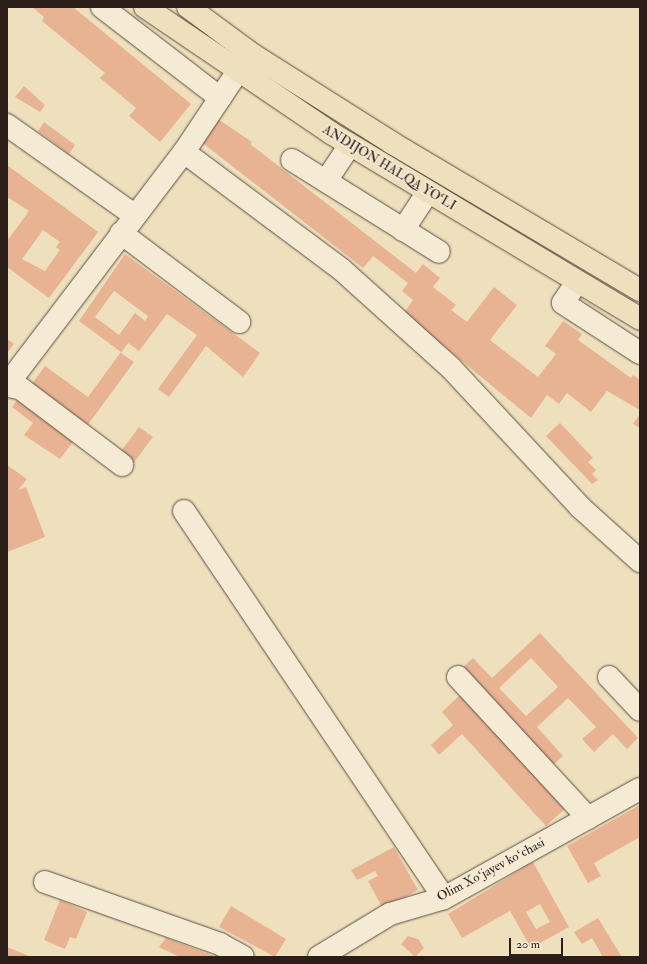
<!DOCTYPE html>
<meta charset="utf-8">
<style>
body{margin:0}
#map{position:relative;width:647px;height:964px;overflow:hidden;background:#efe0bd;font-family:"IM FELL Double Pica",serif}
div>[style]{position:absolute}
.building>*{inset:0;background:#e8b392}
.roads{filter:drop-shadow(0 0 1px #5c4e42) drop-shadow(0 0 1px #5c4e42)}
.minor>*{height:22px;margin:-11px;padding:0 11px;transform-origin:11px;border-radius:11px;background:#f5ebd4}
.highway>*{height:22px;margin:-11px;padding:0 11px;transform-origin:11px;border-radius:11px;background:#efe0bd}
span{translate:-50% -50%;white-space:nowrap;text-align:center;line-height:1.15;-webkit-text-stroke:3px #f5ebd4;paint-order:stroke}
.street-label{font-size:13px;color:#2b1e19}
.frame{position:absolute;inset:0;border:8px solid #2b1e19;pointer-events:none}
.scale{position:absolute;left:509px;top:938px;width:54px;height:18px;box-sizing:border-box;border:2px solid #2b1e19;border-top:0;padding-left:5px;font-size:12px;line-height:14px;white-space:nowrap;color:#2b1e19;-webkit-text-stroke:3px #f5ebd4;paint-order:stroke}
</style>
<div id="map">
<div class="building">
<div style="clip-path:polygon(32px 7px,73px 7px,191px 104px,160px 142px,129px 116px,136px 108px,100px 78px,105px 73px,42px 21px,44px 17px)"></div>
<div style="clip-path:polygon(24px 86px,45px 105px,40px 112px,15px 97px)"></div>
<div style="clip-path:polygon(218px 119px,252px 142px,250px 144px,416px 273px,423px 264px,440px 278px,433px 287px,456px 305px,451px 310px,467px 322px,494px 287px,517px 305px,490px 340px,538px 377px,556px 354px,545px 346px,563px 321px,582px 334px,578px 340px,631px 378px,633px 375px,640px 380px,640px 410px,607px 391px,591px 412px,567px 393px,559px 404px,547px 395px,531px 418px,404px 313px,413px 300px,402px 291px,408px 283px,373px 256px,363px 268px,200px 141px)"></div>
<div style="clip-path:polygon(44px 122px,75px 145px,69px 154px,38px 131px)"></div>
<div style="clip-path:polygon(evenodd,7px 165px,98px 232px,49px 298px,7px 267px,7px 241px,29px 211px,7px 197px,7px 165px,43px 230px,60px 242px,56px 247px,60px 250px,45px 271px,22px 259px,43px 230px)"></div>
<div style="clip-path:polygon(evenodd,125px 254px,260px 353px,243px 377px,206px 346px,169px 397px,158px 389px,197px 335px,167px 314px,139px 351px,128px 343px,121px 353px,134px 362px,87px 426px,121px 451px,139px 427px,153px 437px,132px 465px,31px 385px,45px 366px,88px 397px,121px 352px,79px 321px,125px 254px,114px 291px,148px 316px,145px 321px,135px 313px,119px 335px,95px 317px,114px 291px)"></div>
<div style="clip-path:polygon(7px 339px,14px 344px,7px 353px)"></div>
<div style="clip-path:polygon(20px 396px,76px 438px,60px 459px,24px 435px,33px 423px,12px 407px)"></div>
<div style="clip-path:polygon(640px 414px,640px 428px,633px 424px)"></div>
<div style="clip-path:polygon(560px 423px,593px 458px,588px 462px,596px 470px,592px 474px,598px 480px,592px 484px,546px 436px)"></div>
<div style="clip-path:polygon(7px 465px,27px 479px,18px 490px,26px 487px,45px 537px,7px 552px)"></div>
<div style="clip-path:polygon(evenodd,540px 633px,638px 738px,627px 749px,613px 734px,594px 752px,582px 739px,596px 727px,568px 698px,537px 727px,563px 756px,552px 766px,461px 669px,473px 658px,492px 678px,540px 633px,531px 658px,558px 687px,526px 716px,499px 688px,531px 658px)"></div>
<div style="clip-path:polygon(460px 695px,565px 809px,546px 826px,462px 734px,439px 755px,431px 745px,453px 725px,442px 712px)"></div>
<div style="clip-path:polygon(640px 805px,640px 837px,594px 863px,601px 876px,588px 883px,567px 846px)"></div>
<div style="clip-path:polygon(394px 847px,418px 890px,383px 909px,368px 881px,378px 876px,375px 871px,357px 880px,351px 870px)"></div>
<div style="clip-path:polygon(evenodd,533px 862px,569px 927px,531px 948px,510px 911px,462px 938px,448px 914px,533px 862px,540px 904px,550px 922px,536px 929px,526px 912px,540px 904px)"></div>
<div style="clip-path:polygon(60px 900px,87px 912px,76px 939px,70px 937px,65px 949px,44px 940px)"></div>
<div style="clip-path:polygon(231px 906px,286px 939px,275px 957px,219px 927px)"></div>
<div style="clip-path:polygon(598px 918px,612px 941px,622px 957px,603px 957px,592px 938px,582px 944px,574px 932px)"></div>
<div style="clip-path:polygon(408px 936px,418px 939px,424px 948px,415px 957px,401px 944px)"></div>
<div style="clip-path:polygon(166px 938px,216px 957px,180px 957px,159px 947px)"></div>
<div style="clip-path:polygon(7px 947px,31px 957px,7px 957px)"></div>
</div>
<div class="roads">
<div class="minor">
<div style="left:102px;top:7px;width:149px;rotate:37.6deg"></div>
<div style="left:7px;top:125px;width:156px;rotate:35.3deg"></div>
<div style="left:184px;top:152px;width:196px;rotate:36.7deg"></div>
<div style="left:341px;top:269px;width:148px;rotate:42deg"></div>
<div style="left:451px;top:368px;width:190px;rotate:47.1deg"></div>
<div style="left:580px;top:507px;width:81px;rotate:42deg"></div>
<div style="left:292px;top:160px;width:173px;rotate:32deg"></div>
<div style="left:326px;top:181px;width:43px;rotate:-56.3deg"></div>
<div style="left:403px;top:230px;width:45px;rotate:-56.7deg"></div>
<div style="left:121px;top:233px;width:148px;rotate:37deg"></div>
<div style="left:577px;top:282px;width:25px;rotate:124deg"></div>
<div style="left:563px;top:303px;width:92px;rotate:33deg"></div>
<div style="left:7px;top:385px;width:293px;rotate:-52.8deg"></div>
<div style="left:184px;top:152px;width:97px;rotate:-56.3deg"></div>
<div style="left:7px;top:386px;width:13px;rotate:9deg"></div>
<div style="left:20px;top:388px;width:128px;rotate:37deg"></div>
<div style="left:184px;top:511px;width:466px;rotate:56.1deg"></div>
<div style="left:458px;top:677px;width:192px;rotate:47.3deg"></div>
<div style="left:609px;top:677px;width:45px;rotate:46.8deg"></div>
<div style="left:45px;top:882px;width:186px;rotate:19.5deg"></div>
<div style="left:220px;top:944px;width:26px;rotate:29deg"></div>
<div style="left:319px;top:957px;width:83px;rotate:-31.2deg"></div>
<div style="left:390px;top:914px;width:56px;rotate:-16.5deg"></div>
<div style="left:444px;top:898px;width:224px;rotate:-29.1deg"></div>
</div>
<div class="highway">
<div style="left:145px;top:7px;width:225px;rotate:34.1deg"></div>
<div style="left:331px;top:133px;width:361px;rotate:31deg"></div>
<div style="left:188px;top:7px;width:81px;rotate:36.4deg"></div>
<div style="left:253px;top:55px;width:165px;rotate:32.3deg"></div>
<div style="left:392px;top:143px;width:288px;rotate:30.7deg"></div>
</div>
</div>
<div class="street-label">
<span style="left:389px;top:168px;rotate:31deg">ANDIJON HALQA YO‘LI</span>
<span style="left:491px;top:870px;rotate:-28deg">Olim Xoʻjayev koʻchasi</span>
</div>
<div class="frame"></div>
<div class="scale">20 m</div>
</div>
